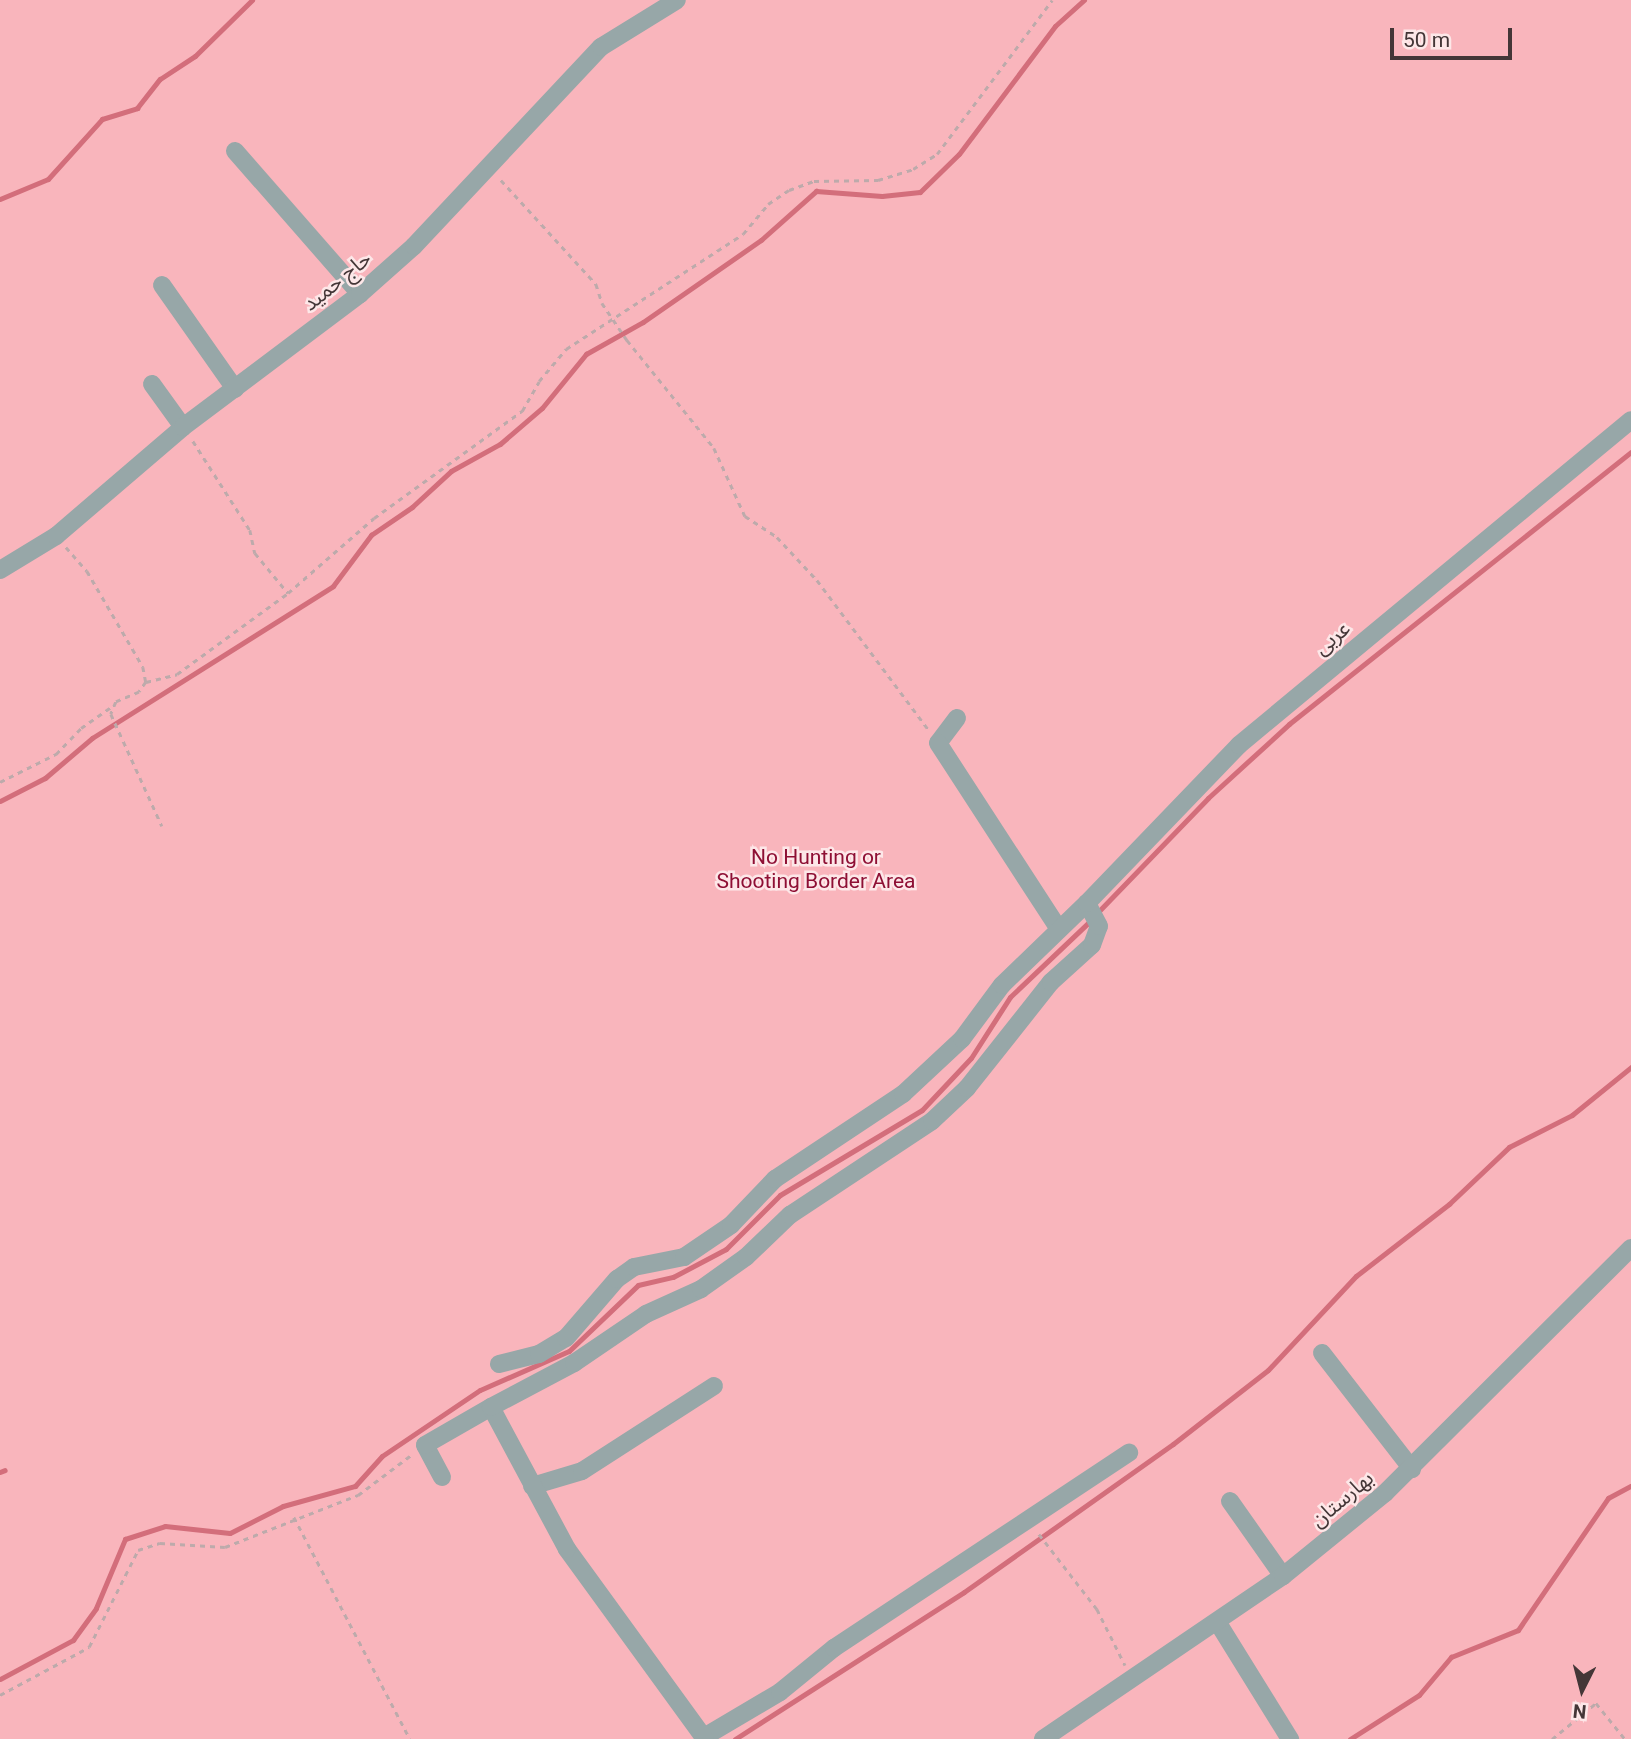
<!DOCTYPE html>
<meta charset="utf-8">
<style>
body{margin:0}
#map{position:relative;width:1631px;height:1739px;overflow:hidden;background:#fde7e8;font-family:Roboto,"Noto Sans Arabic",sans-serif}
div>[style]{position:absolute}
.green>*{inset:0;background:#f9b5bc}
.stream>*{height:5px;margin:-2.5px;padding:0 2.5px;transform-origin:2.5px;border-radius:2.5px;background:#d36e7b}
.path>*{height:2.5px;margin-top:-1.25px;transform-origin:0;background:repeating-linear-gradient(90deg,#bdaaab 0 5px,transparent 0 10px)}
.minor>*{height:18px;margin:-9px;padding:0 9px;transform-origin:9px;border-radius:9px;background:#97a7a8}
span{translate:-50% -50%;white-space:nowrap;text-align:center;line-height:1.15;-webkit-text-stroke:5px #fde7e8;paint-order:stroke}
.street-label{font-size:21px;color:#443637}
.park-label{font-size:21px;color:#8e0f34}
.north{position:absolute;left:1547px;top:1655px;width:70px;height:70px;-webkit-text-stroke:5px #fde7e8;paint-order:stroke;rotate:186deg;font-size:19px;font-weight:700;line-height:28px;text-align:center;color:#443637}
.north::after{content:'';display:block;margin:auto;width:24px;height:32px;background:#443637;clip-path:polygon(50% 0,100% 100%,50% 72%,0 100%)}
.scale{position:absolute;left:1390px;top:28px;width:122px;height:32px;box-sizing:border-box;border:4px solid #443637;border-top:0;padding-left:9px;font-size:21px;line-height:24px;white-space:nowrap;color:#443637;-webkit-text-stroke:5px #fde7e8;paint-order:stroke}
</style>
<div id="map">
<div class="green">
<div style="clip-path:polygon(0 0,1631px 0,1631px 1739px,0 1739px)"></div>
</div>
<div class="stream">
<div style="left:0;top:199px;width:52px;rotate:-22.6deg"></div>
<div style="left:48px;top:179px;width:81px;rotate:-48deg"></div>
<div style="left:102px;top:119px;width:37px;rotate:-17deg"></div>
<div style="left:137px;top:108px;width:37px;rotate:-52deg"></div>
<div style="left:160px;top:79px;width:42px;rotate:-33.3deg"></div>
<div style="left:195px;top:56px;width:80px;rotate:-44.5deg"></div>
<div style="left:0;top:801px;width:51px;rotate:-27.1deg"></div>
<div style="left:45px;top:778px;width:62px;rotate:-40.4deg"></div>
<div style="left:92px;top:738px;width:285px;rotate:-32.2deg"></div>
<div style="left:333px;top:586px;width:64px;rotate:-53.3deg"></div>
<div style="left:371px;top:535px;width:50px;rotate:-34.3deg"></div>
<div style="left:412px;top:507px;width:53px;rotate:-42.7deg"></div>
<div style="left:451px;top:471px;width:56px;rotate:-28.9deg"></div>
<div style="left:500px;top:444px;width:55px;rotate:-40.6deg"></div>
<div style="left:542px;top:408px;width:70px;rotate:-50.8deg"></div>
<div style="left:586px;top:354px;width:65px;rotate:-29.3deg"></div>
<div style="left:643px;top:322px;width:144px;rotate:-34.8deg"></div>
<div style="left:761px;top:240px;width:74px;rotate:-41.7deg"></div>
<div style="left:816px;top:191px;width:66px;rotate:4.3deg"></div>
<div style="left:882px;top:196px;width:38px;rotate:-6deg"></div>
<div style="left:920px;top:192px;width:54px;rotate:-44.3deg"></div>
<div style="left:959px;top:154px;width:160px;rotate:-53.1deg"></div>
<div style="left:1055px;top:26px;width:39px;rotate:-42deg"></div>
<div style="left:1097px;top:913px;width:160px;rotate:-46deg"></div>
<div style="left:1208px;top:798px;width:110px;rotate:-42.4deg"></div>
<div style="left:1289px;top:724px;width:437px;rotate:-38.5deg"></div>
<div style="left:0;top:1472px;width:5px;rotate:-22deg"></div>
<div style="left:0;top:1679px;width:83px;rotate:-28.1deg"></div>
<div style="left:73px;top:1640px;width:39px;rotate:-54deg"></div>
<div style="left:96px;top:1608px;width:75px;rotate:-67.2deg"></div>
<div style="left:125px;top:1539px;width:42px;rotate:-18deg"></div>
<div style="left:165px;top:1526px;width:65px;rotate:6.1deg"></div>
<div style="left:230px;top:1533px;width:59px;rotate:-27deg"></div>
<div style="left:283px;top:1506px;width:75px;rotate:-15.5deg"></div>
<div style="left:355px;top:1486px;width:40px;rotate:-48deg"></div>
<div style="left:382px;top:1456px;width:118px;rotate:-34deg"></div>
<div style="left:480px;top:1390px;width:97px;rotate:-23.7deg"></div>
<div style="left:569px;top:1351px;width:95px;rotate:-43.7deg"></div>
<div style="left:638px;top:1285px;width:36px;rotate:-13deg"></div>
<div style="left:673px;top:1277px;width:60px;rotate:-27.8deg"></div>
<div style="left:726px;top:1249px;width:76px;rotate:-45deg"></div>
<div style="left:780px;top:1195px;width:165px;rotate:-30.9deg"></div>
<div style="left:922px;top:1110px;width:71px;rotate:-46.7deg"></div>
<div style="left:971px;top:1058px;width:72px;rotate:-57.4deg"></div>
<div style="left:1010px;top:997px;width:112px;rotate:-43.5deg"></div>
<div style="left:735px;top:1739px;width:272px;rotate:-32.7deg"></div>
<div style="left:964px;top:1592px;width:256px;rotate:-35.3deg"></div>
<div style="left:1173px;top:1444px;width:120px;rotate:-37.9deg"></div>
<div style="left:1268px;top:1370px;width:129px;rotate:-46.9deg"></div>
<div style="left:1356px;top:1276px;width:118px;rotate:-37.7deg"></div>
<div style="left:1449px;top:1204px;width:83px;rotate:-43.5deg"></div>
<div style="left:1509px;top:1147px;width:71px;rotate:-26.9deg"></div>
<div style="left:1572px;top:1115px;width:76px;rotate:-39.1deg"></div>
<div style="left:1350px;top:1739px;width:82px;rotate:-32.5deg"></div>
<div style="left:1419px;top:1695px;width:50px;rotate:-49.9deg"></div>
<div style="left:1451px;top:1657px;width:72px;rotate:-21.9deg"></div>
<div style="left:1518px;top:1630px;width:160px;rotate:-55.7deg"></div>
<div style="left:1608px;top:1498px;width:26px;rotate:-28deg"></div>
</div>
<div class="path">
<div style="left:501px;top:180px;width:141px;rotate:47.6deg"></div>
<div style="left:596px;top:284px;width:20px;rotate:72deg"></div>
<div style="left:602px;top:303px;width:45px;rotate:56deg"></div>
<div style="left:627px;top:340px;width:139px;rotate:51.1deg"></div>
<div style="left:714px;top:448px;width:75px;rotate:65.5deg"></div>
<div style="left:745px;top:516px;width:38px;rotate:33deg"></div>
<div style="left:777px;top:537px;width:59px;rotate:47.1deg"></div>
<div style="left:817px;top:580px;width:187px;rotate:53.3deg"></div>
<div style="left:193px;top:441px;width:106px;rotate:57.4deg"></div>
<div style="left:250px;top:530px;width:24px;rotate:78deg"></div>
<div style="left:255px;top:553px;width:52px;rotate:50.5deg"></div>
<div style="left:66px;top:547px;width:32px;rotate:49deg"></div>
<div style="left:87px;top:571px;width:111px;rotate:59.7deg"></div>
<div style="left:143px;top:667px;width:15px;rotate:79deg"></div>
<div style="left:146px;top:682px;width:12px;rotate:125deg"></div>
<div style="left:139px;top:692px;width:25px;rotate:157deg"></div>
<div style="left:116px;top:702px;width:13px;rotate:113deg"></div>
<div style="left:111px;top:714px;width:123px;rotate:65.5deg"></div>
<div style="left:146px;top:682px;width:32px;rotate:-14deg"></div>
<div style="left:177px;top:674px;width:137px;rotate:-36.1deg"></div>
<div style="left:288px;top:593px;width:114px;rotate:-41.1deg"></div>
<div style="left:374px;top:518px;width:183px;rotate:-35.9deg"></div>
<div style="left:522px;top:411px;width:34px;rotate:-60deg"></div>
<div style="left:539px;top:381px;width:42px;rotate:-49.8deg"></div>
<div style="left:566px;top:349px;width:211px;rotate:-33deg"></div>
<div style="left:743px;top:234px;width:39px;rotate:-50deg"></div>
<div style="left:768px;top:204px;width:25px;rotate:-34deg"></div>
<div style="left:789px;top:190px;width:27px;rotate:-20deg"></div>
<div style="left:814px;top:181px;width:64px;rotate:-0.9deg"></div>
<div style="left:878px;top:180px;width:37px;rotate:-17deg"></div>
<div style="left:913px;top:169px;width:28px;rotate:-32deg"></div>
<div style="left:937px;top:154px;width:192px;rotate:-53.2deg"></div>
<div style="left:0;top:782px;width:63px;rotate:-26.6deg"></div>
<div style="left:56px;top:754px;width:36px;rotate:-46deg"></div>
<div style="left:81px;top:728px;width:37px;rotate:-35deg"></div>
<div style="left:294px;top:1517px;width:250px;rotate:62.4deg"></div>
<div style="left:1039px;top:1534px;width:95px;rotate:52.3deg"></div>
<div style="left:1097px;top:1609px;width:63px;rotate:63.4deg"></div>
<div style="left:0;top:1695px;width:101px;rotate:-28.3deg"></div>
<div style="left:89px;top:1647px;width:109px;rotate:-63.2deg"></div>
<div style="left:138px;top:1550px;width:23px;rotate:-18deg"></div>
<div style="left:160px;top:1543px;width:65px;rotate:3.5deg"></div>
<div style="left:225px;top:1547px;width:143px;rotate:-21.4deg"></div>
<div style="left:358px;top:1495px;width:66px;rotate:-37deg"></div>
<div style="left:1552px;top:1739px;width:57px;rotate:-39.3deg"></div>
<div style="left:1596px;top:1703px;width:46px;rotate:51.1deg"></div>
</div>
<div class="minor">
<div style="left:235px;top:151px;width:190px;rotate:48.8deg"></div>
<div style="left:162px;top:285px;width:127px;rotate:54.9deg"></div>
<div style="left:152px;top:384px;width:53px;rotate:54.2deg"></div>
<div style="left:0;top:570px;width:66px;rotate:-31.3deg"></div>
<div style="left:56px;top:536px;width:167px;rotate:-40.6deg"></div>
<div style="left:183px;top:427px;width:221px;rotate:-36.9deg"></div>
<div style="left:360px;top:294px;width:72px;rotate:-41.6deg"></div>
<div style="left:414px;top:246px;width:273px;rotate:-46.8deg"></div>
<div style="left:601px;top:47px;width:89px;rotate:-31.7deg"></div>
<div style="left:957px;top:718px;width:31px;rotate:127deg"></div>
<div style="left:938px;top:743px;width:222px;rotate:57deg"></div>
<div style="left:1322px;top:1353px;width:147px;rotate:52.2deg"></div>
<div style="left:499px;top:1364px;width:41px;rotate:-14deg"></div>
<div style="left:539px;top:1354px;width:31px;rotate:-31deg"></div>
<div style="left:566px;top:1338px;width:78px;rotate:-49.2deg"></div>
<div style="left:617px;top:1279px;width:21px;rotate:-35deg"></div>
<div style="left:634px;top:1267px;width:51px;rotate:-11.3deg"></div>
<div style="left:684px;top:1257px;width:57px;rotate:-34.2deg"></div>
<div style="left:731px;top:1225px;width:64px;rotate:-46.3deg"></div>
<div style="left:775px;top:1179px;width:154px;rotate:-33.6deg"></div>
<div style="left:903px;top:1094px;width:81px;rotate:-43deg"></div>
<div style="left:962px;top:1039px;width:67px;rotate:-53.5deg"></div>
<div style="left:1002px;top:985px;width:118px;rotate:-44deg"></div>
<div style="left:442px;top:1477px;width:36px;rotate:-118deg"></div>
<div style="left:425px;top:1445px;width:76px;rotate:-29.9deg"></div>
<div style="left:532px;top:1486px;width:52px;rotate:-16.7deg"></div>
<div style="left:582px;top:1471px;width:157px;rotate:-32.8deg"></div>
<div style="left:1230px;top:1501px;width:92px;rotate:54.8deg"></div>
<div style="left:1218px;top:1623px;width:137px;rotate:58.2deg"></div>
<div style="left:704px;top:1737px;width:88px;rotate:-30.6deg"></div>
<div style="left:780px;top:1692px;width:70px;rotate:-39.2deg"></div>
<div style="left:834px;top:1648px;width:354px;rotate:-33.5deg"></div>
<div style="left:705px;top:1739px;width:235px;rotate:-126deg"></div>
<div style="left:567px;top:1549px;width:161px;rotate:-118.2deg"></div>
<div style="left:491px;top:1407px;width:94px;rotate:-27.9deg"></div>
<div style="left:574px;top:1363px;width:87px;rotate:-34.2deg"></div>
<div style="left:646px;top:1314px;width:60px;rotate:-24.4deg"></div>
<div style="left:701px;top:1289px;width:55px;rotate:-35.4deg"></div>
<div style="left:746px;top:1257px;width:61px;rotate:-43.7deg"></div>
<div style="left:790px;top:1215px;width:170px;rotate:-33.5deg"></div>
<div style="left:932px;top:1121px;width:48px;rotate:-43.3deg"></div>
<div style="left:967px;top:1088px;width:135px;rotate:-51.6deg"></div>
<div style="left:1051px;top:982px;width:55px;rotate:-42.1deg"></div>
<div style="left:1092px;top:945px;width:20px;rotate:-70deg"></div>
<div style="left:1099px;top:926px;width:26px;rotate:-118deg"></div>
<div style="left:1087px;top:903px;width:219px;rotate:-46.1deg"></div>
<div style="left:1239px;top:745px;width:509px;rotate:-39.66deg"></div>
<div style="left:1043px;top:1739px;width:290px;rotate:-34.2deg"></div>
<div style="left:1283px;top:1576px;width:132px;rotate:-39.1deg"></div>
<div style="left:1385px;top:1493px;width:347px;rotate:-44.9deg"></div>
</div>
<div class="street-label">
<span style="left:337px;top:281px;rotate:-39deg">حاج حمید</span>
<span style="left:1332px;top:638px;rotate:-40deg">عربی</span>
<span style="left:1342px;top:1499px;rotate:-40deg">بهارستان</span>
</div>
<div class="park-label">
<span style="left:816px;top:869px">No Hunting or<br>Shooting Border Area</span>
</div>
<div class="north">N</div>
<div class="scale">50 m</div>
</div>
